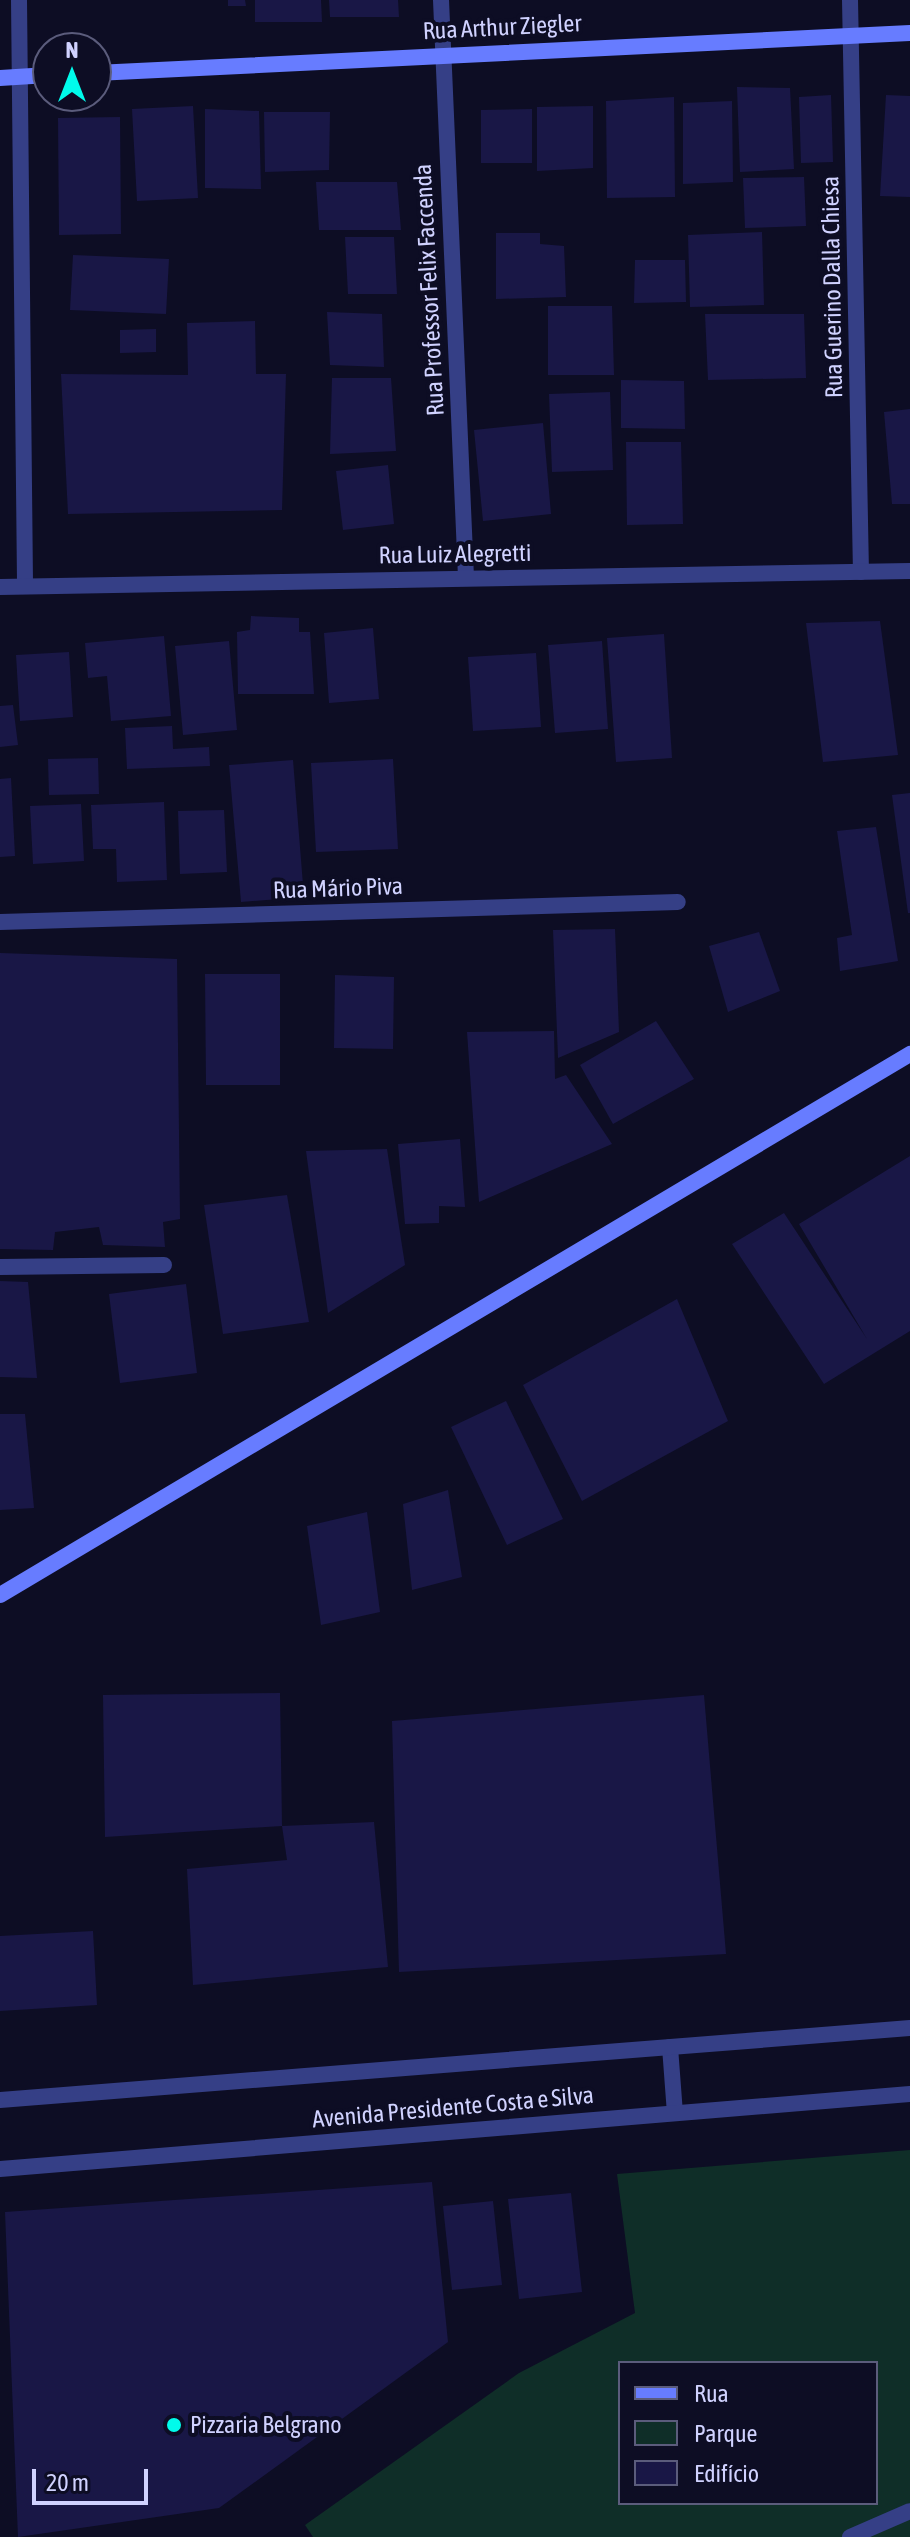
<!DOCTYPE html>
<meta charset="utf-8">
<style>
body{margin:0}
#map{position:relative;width:910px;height:2537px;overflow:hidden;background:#0d0d24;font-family:"Asap Condensed",sans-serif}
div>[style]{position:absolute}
.green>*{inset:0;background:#0f2e28}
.building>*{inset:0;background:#191746}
.lane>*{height:16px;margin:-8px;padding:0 8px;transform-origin:8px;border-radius:8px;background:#353f86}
.street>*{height:16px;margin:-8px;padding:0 8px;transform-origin:8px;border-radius:8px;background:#353f86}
.secondary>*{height:16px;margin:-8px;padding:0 8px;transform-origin:8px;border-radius:8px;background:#677cff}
.dots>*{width:22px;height:22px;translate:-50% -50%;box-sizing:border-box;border:4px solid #0d0d24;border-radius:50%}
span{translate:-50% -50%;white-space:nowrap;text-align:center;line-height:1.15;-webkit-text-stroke:8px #0d0d24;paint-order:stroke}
.street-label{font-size:24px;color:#d0d2ff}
.poi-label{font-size:24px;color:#d0d2ff}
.left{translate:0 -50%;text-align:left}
.legend{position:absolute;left:618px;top:2361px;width:260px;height:144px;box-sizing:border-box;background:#0d0d24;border:2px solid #5b5c7c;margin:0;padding:10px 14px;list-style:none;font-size:24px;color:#d0d2ff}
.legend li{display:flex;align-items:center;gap:16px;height:40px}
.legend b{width:40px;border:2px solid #5b5c7c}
.north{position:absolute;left:32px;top:32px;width:80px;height:80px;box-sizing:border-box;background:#0d0d24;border:2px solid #5b5c7c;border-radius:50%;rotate:0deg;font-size:22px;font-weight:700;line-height:32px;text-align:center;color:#d0d2ff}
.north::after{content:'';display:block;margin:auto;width:28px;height:36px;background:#00fbeb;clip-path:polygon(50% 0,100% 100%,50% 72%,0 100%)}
.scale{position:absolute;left:32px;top:2469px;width:116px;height:36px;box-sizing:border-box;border:4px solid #d0d2ff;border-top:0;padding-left:10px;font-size:24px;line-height:28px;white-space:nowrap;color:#d0d2ff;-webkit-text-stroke:6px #0d0d24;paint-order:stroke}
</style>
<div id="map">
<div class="green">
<div style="clip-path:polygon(evenodd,910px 2150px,910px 2537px,313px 2537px,305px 2525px,519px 2373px,635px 2313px,617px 2174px,910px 2150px,620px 2363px,876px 2363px,876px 2503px,620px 2503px,620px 2363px)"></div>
</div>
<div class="building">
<div style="clip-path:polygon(228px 0,245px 0,246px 6px,228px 6px)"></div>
<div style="clip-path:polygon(255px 0,321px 0,322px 22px,255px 22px)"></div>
<div style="clip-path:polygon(329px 0,398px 0,399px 17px,330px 17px)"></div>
<div style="clip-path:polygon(737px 87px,790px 88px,794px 169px,740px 172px)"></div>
<div style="clip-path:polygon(831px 95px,833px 162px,801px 163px,799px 97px)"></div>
<div style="clip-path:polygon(886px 95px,910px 96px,910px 197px,880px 196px)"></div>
<div style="clip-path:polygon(674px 97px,675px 197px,607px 198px,606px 101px)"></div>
<div style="clip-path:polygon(732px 101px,733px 182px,683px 184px,683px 103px)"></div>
<div style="clip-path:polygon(193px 106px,198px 198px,137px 201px,132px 109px)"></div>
<div style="clip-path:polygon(593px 106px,593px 168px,537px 171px,537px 107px)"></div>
<div style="clip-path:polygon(205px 109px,259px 111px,261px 189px,205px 188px)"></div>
<div style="clip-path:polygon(532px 109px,532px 163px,481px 163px,481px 110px)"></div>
<div style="clip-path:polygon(264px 112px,330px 112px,329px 170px,265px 172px)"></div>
<div style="clip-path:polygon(120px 117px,121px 234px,59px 235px,58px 118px)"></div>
<div style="clip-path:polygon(804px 177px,806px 226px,745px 228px,743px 178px)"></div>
<div style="clip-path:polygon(316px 182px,397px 182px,401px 230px,319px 230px)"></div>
<div style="clip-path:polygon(762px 232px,764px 305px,690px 307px,688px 235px)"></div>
<div style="clip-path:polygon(496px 233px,540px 233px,540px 244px,564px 246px,566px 297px,496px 299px)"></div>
<div style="clip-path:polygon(345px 237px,394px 237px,397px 294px,348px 294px)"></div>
<div style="clip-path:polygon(73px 255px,169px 259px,166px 314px,70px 310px)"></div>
<div style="clip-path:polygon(635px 260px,685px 260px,686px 302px,634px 303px)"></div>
<div style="clip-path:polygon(548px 306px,612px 306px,614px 375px,548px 375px)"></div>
<div style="clip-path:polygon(327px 312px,382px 314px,384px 367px,330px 365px)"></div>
<div style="clip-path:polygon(705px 314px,804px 314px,806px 378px,708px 380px)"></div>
<div style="clip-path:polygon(255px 321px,256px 374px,286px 374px,282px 510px,68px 514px,61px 374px,188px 375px,187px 323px)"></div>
<div style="clip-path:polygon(156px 329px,156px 352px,120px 353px,120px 330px)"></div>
<div style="clip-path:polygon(332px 378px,391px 378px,396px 451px,330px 454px)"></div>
<div style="clip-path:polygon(621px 380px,684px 381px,685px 429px,621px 428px)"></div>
<div style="clip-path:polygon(610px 392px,613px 470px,552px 472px,549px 394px)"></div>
<div style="clip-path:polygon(910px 409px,910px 504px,892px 504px,884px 412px)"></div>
<div style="clip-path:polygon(543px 423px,551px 514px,483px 521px,474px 430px)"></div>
<div style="clip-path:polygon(626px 442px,681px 442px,683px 524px,627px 525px)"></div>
<div style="clip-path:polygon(388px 465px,394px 524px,343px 530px,336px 471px)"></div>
<div style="clip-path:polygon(251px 616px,299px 618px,299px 632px,310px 632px,314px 694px,238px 694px,237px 632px,250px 630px)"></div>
<div style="clip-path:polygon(880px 621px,898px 755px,823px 762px,806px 623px)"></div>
<div style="clip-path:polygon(373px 628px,379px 699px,329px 703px,324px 633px)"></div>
<div style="clip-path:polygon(664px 634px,672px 758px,616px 762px,607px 638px)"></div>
<div style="clip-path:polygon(164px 636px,171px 716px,111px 721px,107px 676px,88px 678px,85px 643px)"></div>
<div style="clip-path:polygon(229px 641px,237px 730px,183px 735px,175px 646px)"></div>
<div style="clip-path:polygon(602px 641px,608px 729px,555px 733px,548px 645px)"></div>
<div style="clip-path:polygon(69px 652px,73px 717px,20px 721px,16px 655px)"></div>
<div style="clip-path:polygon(536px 653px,541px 727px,473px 731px,468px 657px)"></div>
<div style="clip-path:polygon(13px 705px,18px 745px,0 747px,0 706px)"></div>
<div style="clip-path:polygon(172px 726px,173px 749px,209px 747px,210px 766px,127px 769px,125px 728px)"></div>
<div style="clip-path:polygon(98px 758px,99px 794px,49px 795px,48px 759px)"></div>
<div style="clip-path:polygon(393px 759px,398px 849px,316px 852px,311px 763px)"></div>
<div style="clip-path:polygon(293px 760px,304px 897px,241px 902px,229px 765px)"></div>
<div style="clip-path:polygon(11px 778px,15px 856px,0 857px,0 779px)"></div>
<div style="clip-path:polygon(910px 793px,910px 913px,908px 913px,892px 795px)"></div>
<div style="clip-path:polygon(164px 802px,167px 880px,117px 882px,116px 849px,93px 849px,91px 805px)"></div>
<div style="clip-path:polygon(81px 804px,84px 861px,33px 864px,30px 806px)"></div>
<div style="clip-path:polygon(224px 810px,227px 872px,180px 874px,178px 811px)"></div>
<div style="clip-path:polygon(876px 827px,898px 961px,840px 971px,837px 938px,852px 935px,837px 831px)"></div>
<div style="clip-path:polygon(615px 929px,619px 1032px,558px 1058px,553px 930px)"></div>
<div style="clip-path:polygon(759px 932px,780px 991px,728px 1012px,709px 946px)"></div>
<div style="clip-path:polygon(0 953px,177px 959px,180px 1219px,163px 1222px,165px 1247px,103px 1245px,99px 1227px,55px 1232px,53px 1250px,0 1249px)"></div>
<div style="clip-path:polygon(205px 974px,280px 974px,280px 1085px,206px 1085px)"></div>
<div style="clip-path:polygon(335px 975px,394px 977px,393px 1049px,334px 1048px)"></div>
<div style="clip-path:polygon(656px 1021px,694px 1079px,613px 1124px,580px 1065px)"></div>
<div style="clip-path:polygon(554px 1031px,555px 1079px,566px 1075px,612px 1144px,479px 1202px,467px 1032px)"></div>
<div style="clip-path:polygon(460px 1139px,465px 1207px,439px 1206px,439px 1223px,405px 1224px,398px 1144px)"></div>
<div style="clip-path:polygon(387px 1149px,405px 1265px,328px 1313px,306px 1151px)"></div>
<div style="clip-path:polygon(910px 1156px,910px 1331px,824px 1384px,732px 1244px,784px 1213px,867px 1339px,799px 1224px)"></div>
<div style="clip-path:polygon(287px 1195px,309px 1322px,223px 1334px,204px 1205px)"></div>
<div style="clip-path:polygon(0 1281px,28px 1282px,37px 1378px,0 1377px)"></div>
<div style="clip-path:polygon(186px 1284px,197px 1373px,120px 1383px,109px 1294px)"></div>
<div style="clip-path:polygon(677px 1299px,728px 1421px,582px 1501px,523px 1385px)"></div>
<div style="clip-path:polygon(506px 1401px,563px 1519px,507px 1545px,451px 1427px)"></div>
<div style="clip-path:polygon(0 1414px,25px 1414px,34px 1508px,0 1510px)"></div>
<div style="clip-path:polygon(448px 1490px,462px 1577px,412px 1590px,403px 1504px)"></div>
<div style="clip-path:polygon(367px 1512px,380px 1612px,321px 1625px,307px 1526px)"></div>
<div style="clip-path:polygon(280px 1693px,282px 1826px,105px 1837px,103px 1695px)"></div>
<div style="clip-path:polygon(704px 1695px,726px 1954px,399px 1972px,392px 1721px)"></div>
<div style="clip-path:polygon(374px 1822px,388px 1967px,193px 1985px,187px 1869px,287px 1860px,282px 1826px)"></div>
<div style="clip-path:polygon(93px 1931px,97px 2005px,0 2011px,0 1936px)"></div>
<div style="clip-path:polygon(432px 2182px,448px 2342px,219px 2508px,18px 2537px,5px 2212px)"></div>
<div style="clip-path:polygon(571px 2193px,582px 2292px,519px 2299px,508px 2199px)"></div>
<div style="clip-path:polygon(493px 2201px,502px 2285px,452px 2290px,443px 2206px)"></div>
</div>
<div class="lane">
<div style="left:850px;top:2537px;width:65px;rotate:-23.4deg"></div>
</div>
<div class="street">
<div style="left:19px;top:0;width:586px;rotate:89.41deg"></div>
<div style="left:441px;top:0;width:578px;rotate:87.52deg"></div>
<div style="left:850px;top:0;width:572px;rotate:88.9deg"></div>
<div style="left:0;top:587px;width:910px;rotate:-1.01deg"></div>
<div style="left:0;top:922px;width:678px;rotate:-1.69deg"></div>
<div style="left:0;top:1267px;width:164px;rotate:-0.7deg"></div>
<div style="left:670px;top:2047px;width:66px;rotate:85.7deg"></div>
<div style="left:0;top:2100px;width:913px;rotate:-4.52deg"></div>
<div style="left:0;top:2169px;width:913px;rotate:-4.71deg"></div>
</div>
<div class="secondary">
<div style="left:96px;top:73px;width:815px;rotate:-2.81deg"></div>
<div style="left:0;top:78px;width:48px;rotate:-3.6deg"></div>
<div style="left:0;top:1595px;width:1059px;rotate:-30.73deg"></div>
</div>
<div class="dots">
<div style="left:174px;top:2425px;background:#00fbeb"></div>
</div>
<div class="street-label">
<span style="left:502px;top:27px;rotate:-3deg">Rua Arthur Ziegler</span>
<span style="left:832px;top:287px;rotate:-91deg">Rua Guerino Dalla Chiesa</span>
<span style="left:429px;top:290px;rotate:-93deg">Rua Professor Felix Faccenda</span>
<span style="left:455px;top:554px;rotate:-1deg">Rua Luiz Alegretti</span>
<span style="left:338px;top:888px;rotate:-2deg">Rua Mário Piva</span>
<span style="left:453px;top:2107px;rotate:-5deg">Avenida Presidente Costa e Silva</span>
</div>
<div class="poi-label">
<span class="left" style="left:190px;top:2425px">Pizzaria Belgrano</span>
</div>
<ul class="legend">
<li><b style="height:10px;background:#677cff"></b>Rua</li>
<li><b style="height:22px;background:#0f2e28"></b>Parque</li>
<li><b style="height:22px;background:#191746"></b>Edifício</li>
</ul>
<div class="north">N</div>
<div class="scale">20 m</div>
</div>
